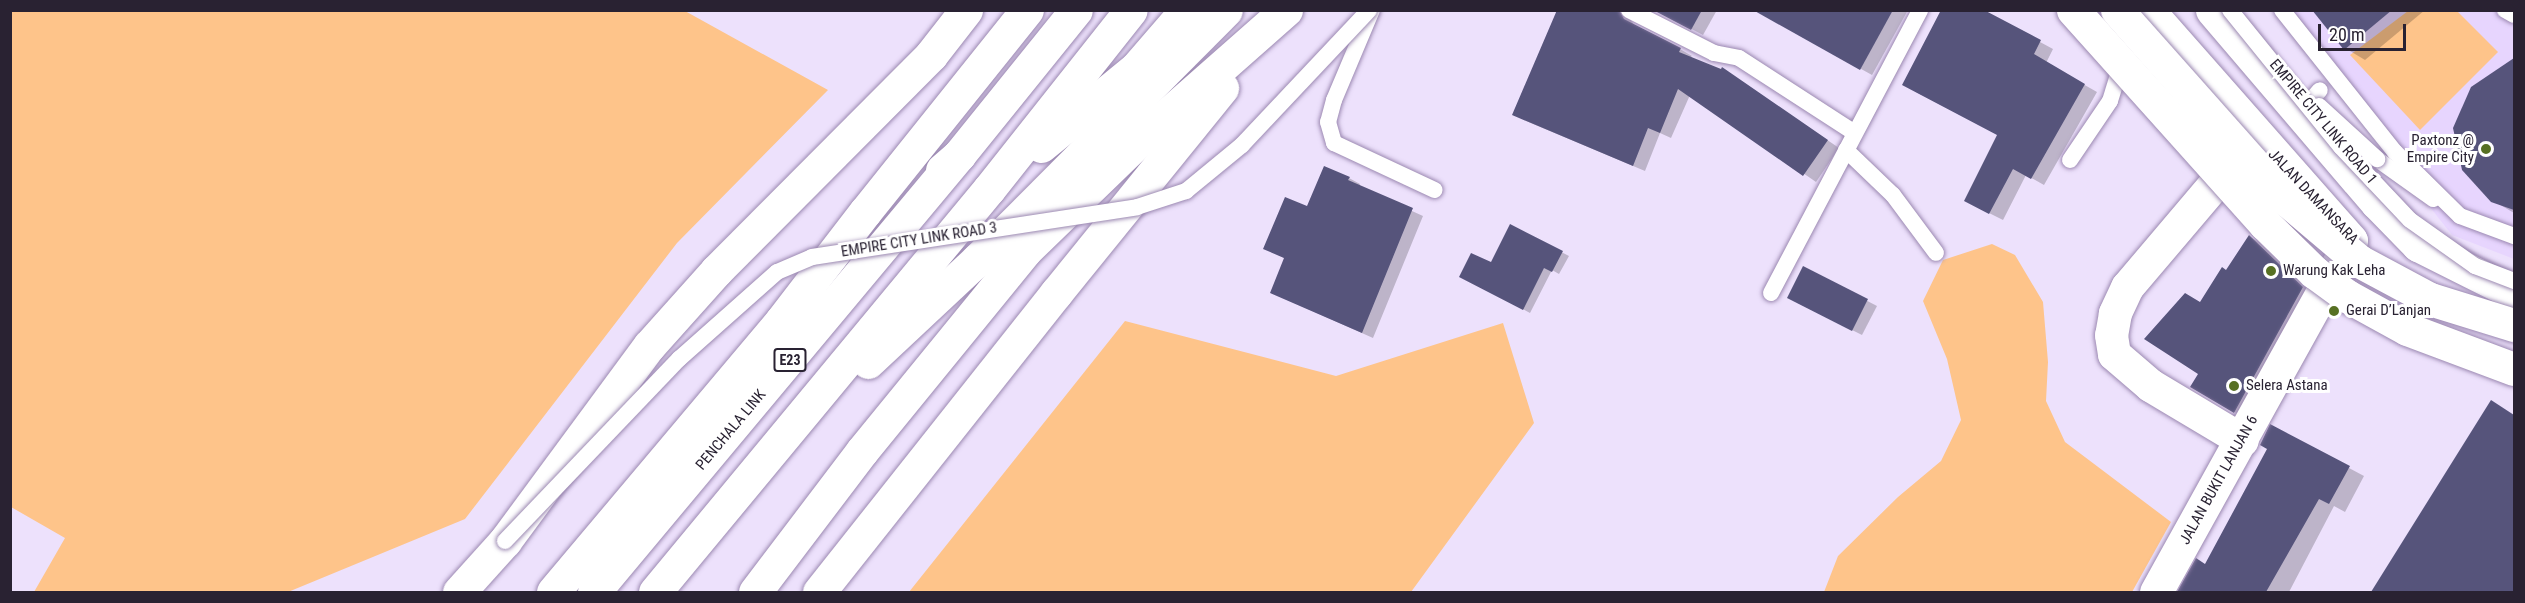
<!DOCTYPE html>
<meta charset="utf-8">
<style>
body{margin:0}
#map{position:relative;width:2525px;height:603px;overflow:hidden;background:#ede1fc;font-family:"Roboto Condensed",sans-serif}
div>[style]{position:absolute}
.built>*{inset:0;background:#e7d5fe}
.green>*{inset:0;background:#fec48a}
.shadow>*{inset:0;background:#0003}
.building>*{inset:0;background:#56547b}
.roads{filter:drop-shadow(0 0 2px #9b88b1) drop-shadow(0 0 2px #9b88b1)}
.lane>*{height:16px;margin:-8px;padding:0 8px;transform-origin:8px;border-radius:8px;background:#fff}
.street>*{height:33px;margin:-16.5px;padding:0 16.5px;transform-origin:16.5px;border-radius:16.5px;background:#fff}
.secondary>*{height:33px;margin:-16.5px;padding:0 16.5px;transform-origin:16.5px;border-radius:16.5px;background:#fff}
.highway>*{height:33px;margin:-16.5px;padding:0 16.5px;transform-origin:16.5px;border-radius:16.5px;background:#fff}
.bridges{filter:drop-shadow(0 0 2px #9b88b1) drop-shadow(0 0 2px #9b88b1)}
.lane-bridge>*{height:16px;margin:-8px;padding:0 8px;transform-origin:8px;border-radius:8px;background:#fff}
.highway-bridge>*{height:33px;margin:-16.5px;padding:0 16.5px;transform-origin:16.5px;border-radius:16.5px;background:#fff}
.dots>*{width:16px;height:16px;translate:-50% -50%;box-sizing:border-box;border:3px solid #fff;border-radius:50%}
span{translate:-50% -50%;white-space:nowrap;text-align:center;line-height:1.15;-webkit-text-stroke:6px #fff;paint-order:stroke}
.shield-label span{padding:2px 4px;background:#fff;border:2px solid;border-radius:4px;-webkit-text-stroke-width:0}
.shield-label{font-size:14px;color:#292232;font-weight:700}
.street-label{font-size:15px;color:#292232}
.poi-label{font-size:15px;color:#292232}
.right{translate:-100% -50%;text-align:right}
.left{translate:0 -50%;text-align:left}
.frame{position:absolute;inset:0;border:12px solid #292232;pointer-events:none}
.scale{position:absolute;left:2318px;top:24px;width:88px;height:27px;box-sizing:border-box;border:3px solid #292232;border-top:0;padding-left:8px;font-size:18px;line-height:21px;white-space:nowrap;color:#292232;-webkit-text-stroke:4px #fff;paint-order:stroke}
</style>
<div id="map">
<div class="built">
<div style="clip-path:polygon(2275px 11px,2514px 11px,2514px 259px,2452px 235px)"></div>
</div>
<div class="green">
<div style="clip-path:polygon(11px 10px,685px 11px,828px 90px,677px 243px,465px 519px,288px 592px,34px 592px,65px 538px,11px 507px)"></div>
<div style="clip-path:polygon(2408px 11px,2457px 11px,2498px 52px,2420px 130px,2350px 55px)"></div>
<div style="clip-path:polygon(1992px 244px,2015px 255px,2043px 302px,2048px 362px,2046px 401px,2065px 442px,2171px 522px,2132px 592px,1824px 592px,1838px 556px,1898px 497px,1941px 461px,1961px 420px,1947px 359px,1923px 301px,1943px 260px)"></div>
<div style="clip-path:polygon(1125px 321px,1336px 376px,1503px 323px,1534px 423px,1411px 592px,909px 592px)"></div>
</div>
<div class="shadow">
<div style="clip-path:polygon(1579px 10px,1633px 10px,1630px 19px,1635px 26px,1680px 49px,1692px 56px,1690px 58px,1734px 76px,1839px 148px,1816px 182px,1690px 95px,1671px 138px,1660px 133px,1645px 171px,1526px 121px,1514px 114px)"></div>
<div style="clip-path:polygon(1655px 10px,1717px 10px,1703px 35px)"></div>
<div style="clip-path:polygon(1771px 10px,1908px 10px,1872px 75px,1767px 17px)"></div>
<div style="clip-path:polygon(2314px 10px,2425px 10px,2365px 60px,2345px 48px)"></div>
<div style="clip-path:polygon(2040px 42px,2053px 49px,2046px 63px,2097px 92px,2044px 185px,2026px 175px,2003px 220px,1979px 208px,1999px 135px,1916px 92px)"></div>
<div style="clip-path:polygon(2514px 66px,2514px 213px,2492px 200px,2503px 67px)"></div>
<div style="clip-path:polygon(1349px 178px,1360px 184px,1359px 187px,1423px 216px,1373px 338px,1272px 293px,1286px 259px,1265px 248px,1308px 208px)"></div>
<div style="clip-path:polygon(1511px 226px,1569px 256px,1559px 274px,1552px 270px,1530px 313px,1461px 276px,1491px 264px)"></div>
<div style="clip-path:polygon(2250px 237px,2259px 242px,2312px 294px,2243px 417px,2192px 387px,2200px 373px,2201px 304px,2227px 272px)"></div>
<div style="clip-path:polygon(1804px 268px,1877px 306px,1862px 335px,1798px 303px)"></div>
<div style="clip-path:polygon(2492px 402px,2514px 416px,2514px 592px,2373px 592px)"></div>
<div style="clip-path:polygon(2349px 468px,2364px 476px,2345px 512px,2334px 506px,2289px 592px,2179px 592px,2197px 560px,2206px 566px)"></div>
</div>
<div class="building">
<div style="clip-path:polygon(1557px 10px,1619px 10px,1624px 19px,1681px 48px,1679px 52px,1721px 69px,1722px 67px,1828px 140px,1803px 176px,1678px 89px,1660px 133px,1648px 128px,1633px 166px,1512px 115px)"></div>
<div style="clip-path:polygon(1653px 10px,1702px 10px,1691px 30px)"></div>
<div style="clip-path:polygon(1753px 10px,1893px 10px,1860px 70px)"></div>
<div style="clip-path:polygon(1941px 10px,1984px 10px,2041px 40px,2034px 54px,2085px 84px,2031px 179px,2013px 169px,1989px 214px,1964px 201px,1997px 135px,1902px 85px)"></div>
<div style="clip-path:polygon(2312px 10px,2392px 10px,2344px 50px)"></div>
<div style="clip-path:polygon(2514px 58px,2514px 210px,2491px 202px,2462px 170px,2453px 128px,2471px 87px)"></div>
<div style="clip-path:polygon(1324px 166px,1350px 177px,1348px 180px,1413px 208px,1362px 333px,1270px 293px,1284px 258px,1263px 249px,1285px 197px,1307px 206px)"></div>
<div style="clip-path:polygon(1510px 224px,1563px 251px,1552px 272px,1544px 268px,1523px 310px,1459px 277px,1471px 253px,1491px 262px)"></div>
<div style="clip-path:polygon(2249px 235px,2303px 287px,2234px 413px,2190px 387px,2198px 374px,2144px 339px,2185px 293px,2200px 302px,2222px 267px,2226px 270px)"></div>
<div style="clip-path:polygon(1803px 266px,1868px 299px,1852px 331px,1787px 298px)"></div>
<div style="clip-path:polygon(2491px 400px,2514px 415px,2514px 592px,2371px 592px)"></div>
<div style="clip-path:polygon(2270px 424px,2350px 466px,2329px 504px,2319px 499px,2266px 592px,2177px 592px,2196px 558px,2205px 564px,2267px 449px,2260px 445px)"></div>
</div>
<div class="roads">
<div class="lane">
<div style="left:1372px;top:10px;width:98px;rotate:112.9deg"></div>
<div style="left:1334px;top:100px;width:23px;rotate:105deg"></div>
<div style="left:1328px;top:122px;width:22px;rotate:74deg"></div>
<div style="left:1334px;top:143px;width:111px;rotate:25deg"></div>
<div style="left:1629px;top:10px;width:95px;rotate:26.8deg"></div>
<div style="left:1714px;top:53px;width:25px;rotate:11deg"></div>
<div style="left:1739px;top:58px;width:138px;rotate:32.9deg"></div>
<div style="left:2282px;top:10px;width:181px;rotate:51.5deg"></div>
<div style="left:2395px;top:152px;width:91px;rotate:44.6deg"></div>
<div style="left:2460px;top:216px;width:58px;rotate:20.3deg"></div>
<div style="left:2505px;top:10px;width:10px;rotate:29deg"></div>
<div style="left:2300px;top:113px;width:30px;rotate:-49deg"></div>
<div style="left:1846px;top:150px;width:65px;rotate:43.8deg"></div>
<div style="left:1893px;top:195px;width:72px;rotate:53.4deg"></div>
<div style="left:2377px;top:159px;width:69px;rotate:35.5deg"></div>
<div style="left:2070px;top:160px;width:71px;rotate:-55.9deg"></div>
<div style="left:2110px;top:101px;width:41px;rotate:-72.9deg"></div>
<div style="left:1771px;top:293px;width:320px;rotate:-62.2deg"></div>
</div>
<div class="street">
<div style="left:2239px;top:155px;width:173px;rotate:130.3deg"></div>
<div style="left:2127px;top:287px;width:29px;rotate:115deg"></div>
<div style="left:2115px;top:313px;width:22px;rotate:100deg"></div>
<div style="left:2111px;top:335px;width:19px;rotate:81deg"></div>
<div style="left:2114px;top:354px;width:48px;rotate:40.7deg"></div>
<div style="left:2150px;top:385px;width:107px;rotate:30.9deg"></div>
<div style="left:2156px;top:592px;width:402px;rotate:-61deg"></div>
</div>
<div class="secondary">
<div style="left:2148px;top:10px;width:307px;rotate:48.6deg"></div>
<div style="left:2212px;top:10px;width:254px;rotate:49.5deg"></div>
<div style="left:2377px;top:203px;width:59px;rotate:45.7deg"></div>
<div style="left:2418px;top:245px;width:107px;rotate:26.6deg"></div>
</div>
<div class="highway">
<div style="left:1041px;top:146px;width:123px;rotate:-39.4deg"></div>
<div style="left:1136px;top:68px;width:77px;rotate:-49.2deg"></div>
<div style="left:942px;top:170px;width:23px;rotate:-41deg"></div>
<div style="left:959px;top:155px;width:186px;rotate:-51.1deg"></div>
<div style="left:868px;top:362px;width:151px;rotate:-43.1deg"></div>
<div style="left:978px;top:259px;width:351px;rotate:-45.1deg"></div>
<div style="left:459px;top:592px;width:69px;rotate:-48deg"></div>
<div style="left:505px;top:541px;width:242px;rotate:-53.6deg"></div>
<div style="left:649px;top:346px;width:101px;rotate:-48.2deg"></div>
<div style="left:716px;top:271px;width:305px;rotate:-45.1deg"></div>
<div style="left:931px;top:55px;width:57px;rotate:-52.1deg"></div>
<div style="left:553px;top:592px;width:354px;rotate:-49.9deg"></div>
<div style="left:781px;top:321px;width:138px;rotate:-52.4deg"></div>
<div style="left:865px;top:212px;width:259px;rotate:-51.3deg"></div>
<div style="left:594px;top:592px;width:569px;rotate:-50.13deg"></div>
<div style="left:655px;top:592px;width:523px;rotate:-50.35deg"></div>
<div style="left:989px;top:189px;width:228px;rotate:-51.6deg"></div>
<div style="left:755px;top:592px;width:177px;rotate:-52.8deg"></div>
<div style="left:862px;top:451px;width:258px;rotate:-50.8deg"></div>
<div style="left:1025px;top:251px;width:175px;rotate:-44.1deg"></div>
<div style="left:1151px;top:129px;width:180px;rotate:-41.4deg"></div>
<div style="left:819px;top:592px;width:382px;rotate:-51.6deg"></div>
<div style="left:1056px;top:293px;width:264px;rotate:-51deg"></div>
</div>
</div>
<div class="bridges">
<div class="lane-bridge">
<div style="left:2230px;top:10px;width:176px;rotate:51deg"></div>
<div style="left:2341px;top:147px;width:100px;rotate:46.6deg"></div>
<div style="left:2410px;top:220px;width:80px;rotate:35.3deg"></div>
<div style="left:2475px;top:266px;width:42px;rotate:21deg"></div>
<div style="left:2319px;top:106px;width:79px;rotate:42.4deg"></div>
<div style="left:505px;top:541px;width:252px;rotate:-46.3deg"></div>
<div style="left:679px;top:359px;width:131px;rotate:-41.6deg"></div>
<div style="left:777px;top:272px;width:38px;rotate:-23deg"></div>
<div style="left:812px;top:257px;width:329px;rotate:-8.7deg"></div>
<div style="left:1137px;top:207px;width:52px;rotate:-18.1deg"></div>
<div style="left:1186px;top:191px;width:72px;rotate:-39.4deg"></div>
<div style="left:1242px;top:145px;width:185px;rotate:-46.7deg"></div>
</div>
<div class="highway-bridge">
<div style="left:2073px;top:10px;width:288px;rotate:48.1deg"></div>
<div style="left:2265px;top:224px;width:69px;rotate:44.4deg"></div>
<div style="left:2314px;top:272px;width:41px;rotate:36deg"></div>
<div style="left:2347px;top:296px;width:68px;rotate:28.8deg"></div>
<div style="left:2407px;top:329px;width:114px;rotate:20.5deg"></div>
<div style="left:2117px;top:10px;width:249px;rotate:48.4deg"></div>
<div style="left:2282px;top:196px;width:101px;rotate:40.2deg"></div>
<div style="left:2359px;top:261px;width:81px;rotate:28.2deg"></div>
<div style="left:2430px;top:299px;width:88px;rotate:17.2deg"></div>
</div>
</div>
<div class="dots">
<div style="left:2486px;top:149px;background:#577023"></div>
<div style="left:2271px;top:271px;background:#577023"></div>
<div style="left:2334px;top:311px;background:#577023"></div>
<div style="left:2234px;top:386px;background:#577023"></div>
</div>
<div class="shield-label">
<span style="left:790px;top:360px">E23</span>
</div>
<div class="street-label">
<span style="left:2323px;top:122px;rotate:50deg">EMPIRE CITY LINK ROAD 1</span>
<span style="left:2313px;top:197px;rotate:47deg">JALAN DAMANSARA</span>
<span style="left:919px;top:240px;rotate:-9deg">EMPIRE CITY LINK ROAD 3</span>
<span style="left:731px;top:430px;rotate:-50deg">PENCHALA LINK</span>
<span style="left:2219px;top:480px;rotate:-61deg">JALAN BUKIT LANJAN 6</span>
</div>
<div class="poi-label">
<span class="right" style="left:2474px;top:149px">Paxtonz @<br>Empire City</span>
<span class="left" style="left:2283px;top:271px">Warung Kak Leha</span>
<span class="left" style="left:2346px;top:311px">Gerai D’Lanjan</span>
<span class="left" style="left:2246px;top:386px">Selera Astana</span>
</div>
<div class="frame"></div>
<div class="scale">20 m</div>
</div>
